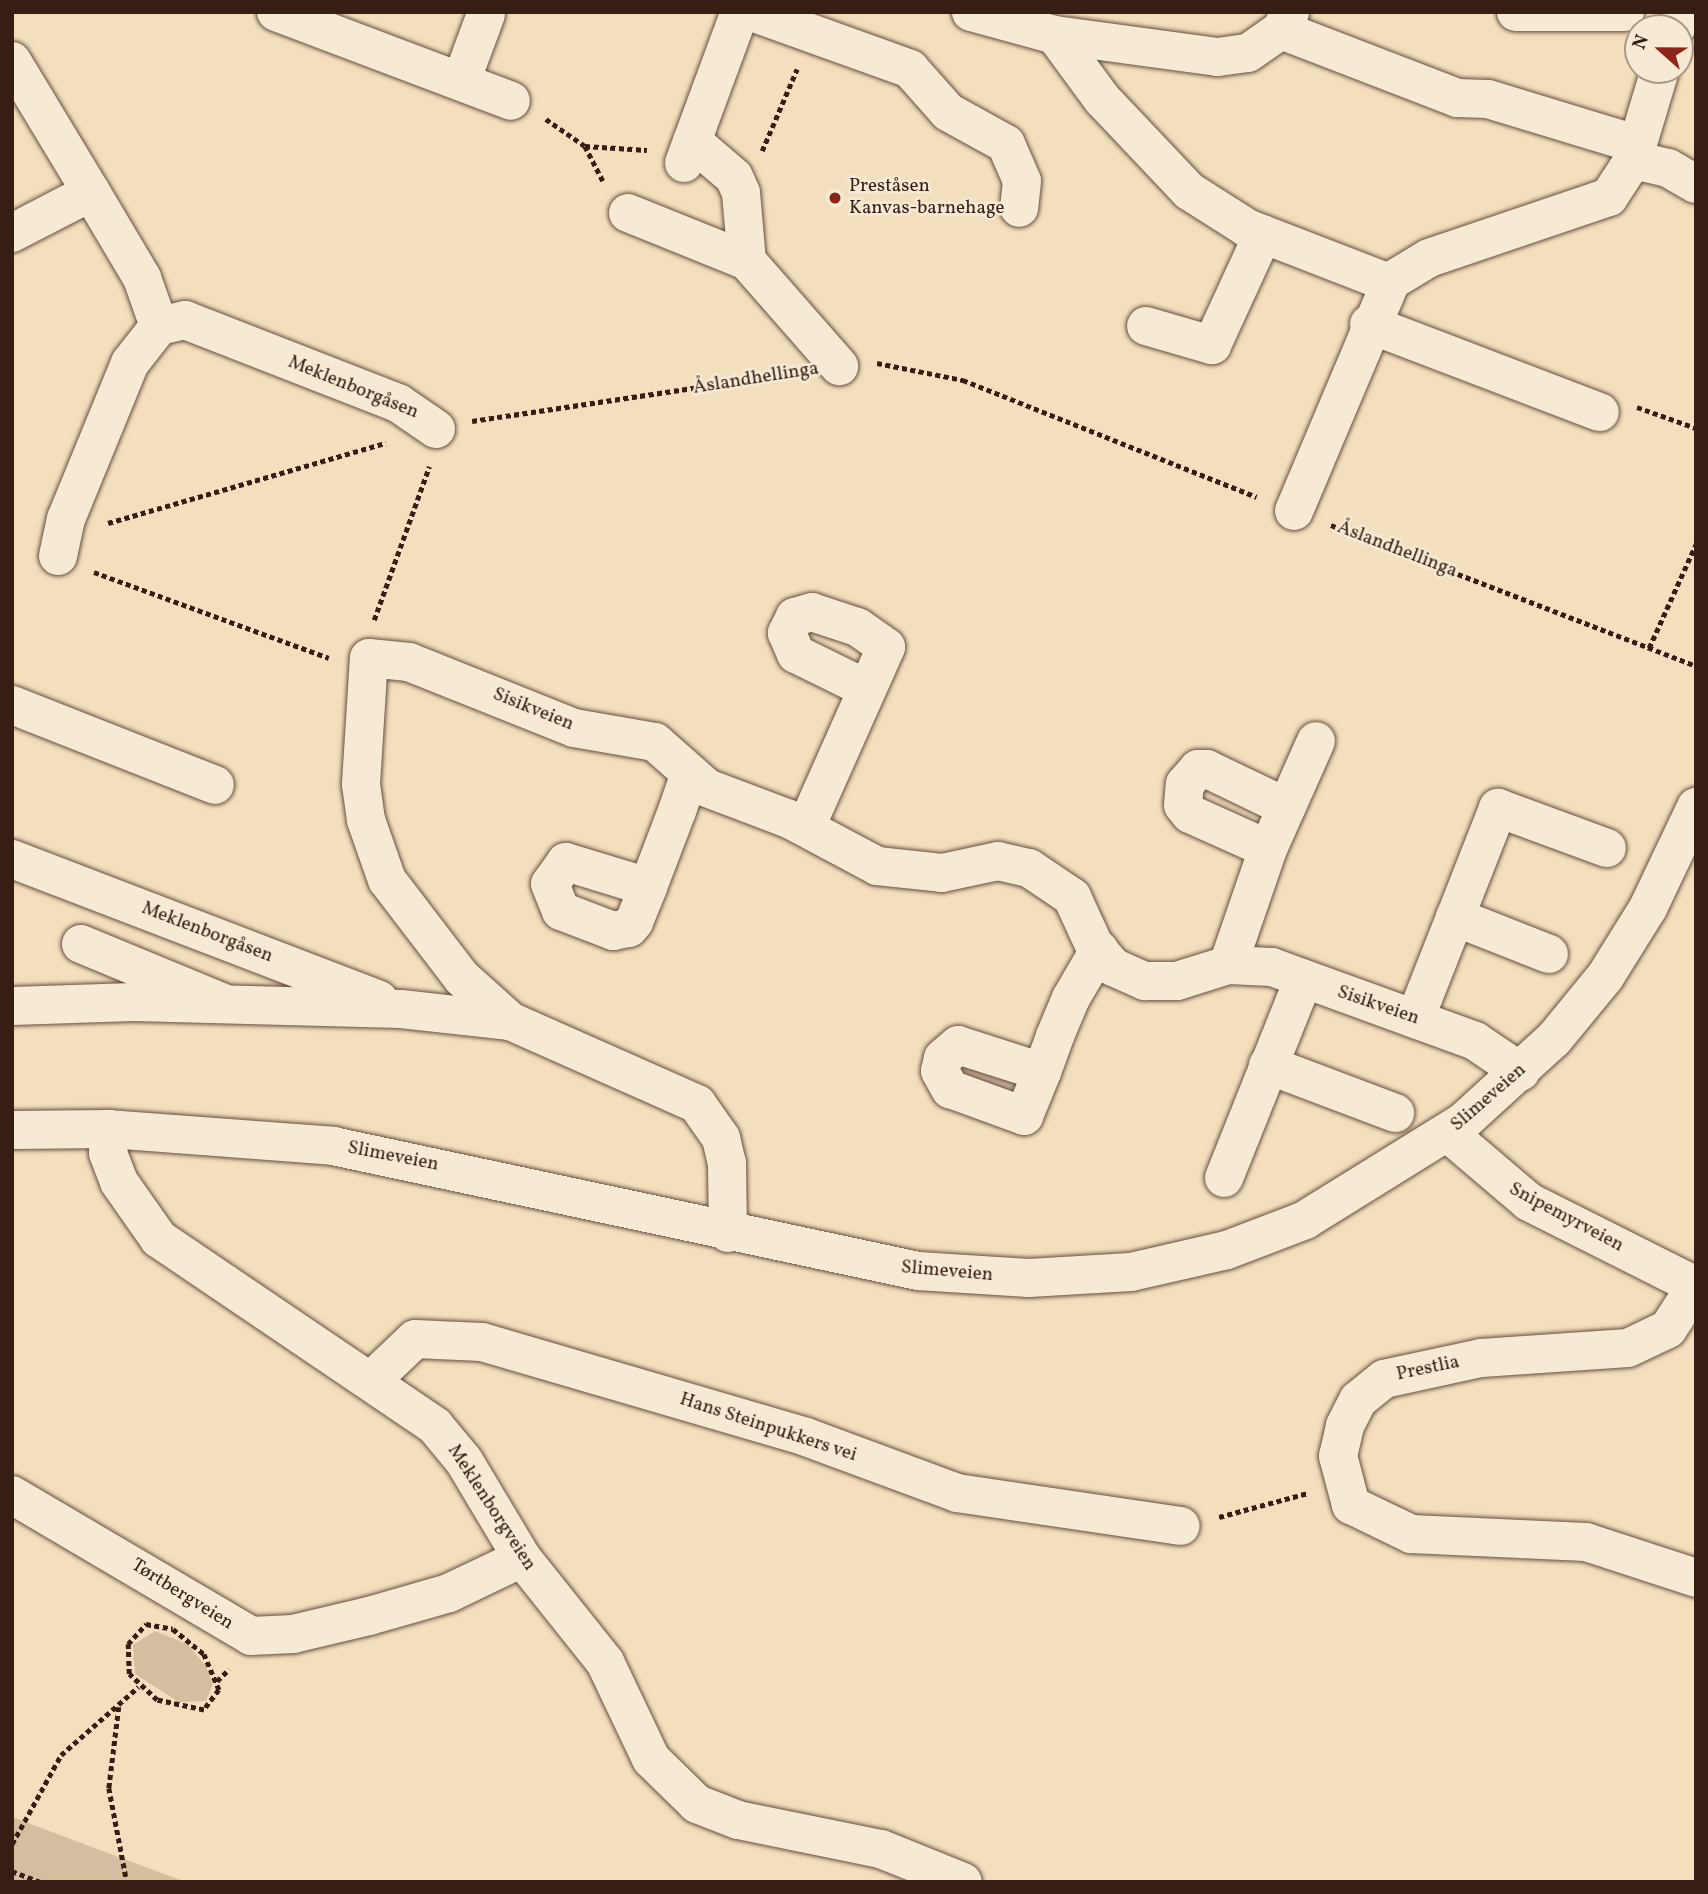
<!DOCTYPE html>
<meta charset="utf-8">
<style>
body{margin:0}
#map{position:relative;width:1708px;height:1894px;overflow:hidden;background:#f3dfbd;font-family:Vollkorn,serif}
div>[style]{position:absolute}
.green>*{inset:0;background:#d3bea0}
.path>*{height:4.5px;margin-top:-2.25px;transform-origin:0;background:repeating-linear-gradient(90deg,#371e14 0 5px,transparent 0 8.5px)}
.roads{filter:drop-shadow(0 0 2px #664e3e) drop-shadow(0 0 2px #664e3e)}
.minor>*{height:38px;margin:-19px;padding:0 19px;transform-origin:19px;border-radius:19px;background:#f7ead4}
.dots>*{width:19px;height:19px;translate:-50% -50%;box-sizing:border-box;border:4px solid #f7ead4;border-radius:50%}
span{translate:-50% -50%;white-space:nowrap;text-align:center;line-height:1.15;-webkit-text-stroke:5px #f7ead4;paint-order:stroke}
.poi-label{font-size:19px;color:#371e14}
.left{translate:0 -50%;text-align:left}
.street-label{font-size:19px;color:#371e14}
.frame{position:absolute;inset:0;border:14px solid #371e14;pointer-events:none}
.north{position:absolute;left:1624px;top:14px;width:70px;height:70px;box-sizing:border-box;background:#f7ead4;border:2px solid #aa9887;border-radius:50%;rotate:291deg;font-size:19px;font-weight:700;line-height:28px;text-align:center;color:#371e14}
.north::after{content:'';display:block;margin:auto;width:24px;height:32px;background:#8f2418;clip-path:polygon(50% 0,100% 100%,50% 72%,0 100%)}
</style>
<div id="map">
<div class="green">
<div style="clip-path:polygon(977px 1063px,1022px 1072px,1014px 1098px,957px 1085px,963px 1068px)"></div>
<div style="clip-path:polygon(155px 1631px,187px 1644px,206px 1666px,213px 1684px,206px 1701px,179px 1702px,135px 1674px,133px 1645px)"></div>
<div style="clip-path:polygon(12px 1817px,89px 1846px,186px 1882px,12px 1882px)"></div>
</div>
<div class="path">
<div style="left:546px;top:119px;width:47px;rotate:34.7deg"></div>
<div style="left:585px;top:146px;width:42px;rotate:62.8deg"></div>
<div style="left:585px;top:146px;width:62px;rotate:3.7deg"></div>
<div style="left:762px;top:151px;width:89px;rotate:-66.9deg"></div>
<div style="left:877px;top:363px;width:88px;rotate:11.2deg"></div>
<div style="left:963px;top:380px;width:316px;rotate:21.7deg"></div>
<div style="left:1637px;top:407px;width:63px;rotate:19.6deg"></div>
<div style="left:472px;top:421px;width:324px;rotate:-8.5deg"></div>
<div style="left:108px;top:523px;width:289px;rotate:-16.1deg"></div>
<div style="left:1331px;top:525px;width:391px;rotate:21.1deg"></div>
<div style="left:94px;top:572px;width:250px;rotate:20.1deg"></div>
<div style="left:374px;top:620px;width:163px;rotate:-70.2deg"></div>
<div style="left:1649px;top:648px;width:114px;rotate:-65.7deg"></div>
<div style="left:1219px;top:1517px;width:92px;rotate:-15.1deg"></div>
<div style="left:146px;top:1624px;width:27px;rotate:10deg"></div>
<div style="left:173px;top:1629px;width:40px;rotate:39deg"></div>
<div style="left:204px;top:1654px;width:39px;rotate:67deg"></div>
<div style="left:219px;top:1690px;width:25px;rotate:127deg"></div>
<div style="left:204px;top:1710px;width:48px;rotate:-168deg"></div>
<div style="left:157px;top:1700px;width:38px;rotate:-137deg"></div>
<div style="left:129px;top:1674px;width:30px;rotate:-92deg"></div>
<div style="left:128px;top:1644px;width:27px;rotate:-48deg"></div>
<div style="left:217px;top:1681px;width:17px;rotate:-45deg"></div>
<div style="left:119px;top:1707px;width:82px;rotate:97deg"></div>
<div style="left:109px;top:1788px;width:96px;rotate:79.2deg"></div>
<div style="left:12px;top:1844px;width:102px;rotate:-61.2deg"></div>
<div style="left:61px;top:1755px;width:103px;rotate:-41.4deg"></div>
<div style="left:12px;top:1871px;width:31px;rotate:21deg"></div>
</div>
<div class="roads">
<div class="minor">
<div style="left:276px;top:12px;width:251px;rotate:20.7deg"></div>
<div style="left:752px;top:12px;width:168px;rotate:19.8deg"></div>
<div style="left:910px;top:69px;width:57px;rotate:48.5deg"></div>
<div style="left:948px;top:112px;width:66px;rotate:28.9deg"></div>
<div style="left:1006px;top:144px;width:40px;rotate:66.6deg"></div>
<div style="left:1022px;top:181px;width:27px;rotate:96deg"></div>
<div style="left:971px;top:12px;width:87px;rotate:15.3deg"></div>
<div style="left:1055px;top:35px;width:164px;rotate:7.7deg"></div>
<div style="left:1218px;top:57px;width:30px;rotate:-8deg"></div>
<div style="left:1248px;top:53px;width:40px;rotate:-34.9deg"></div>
<div style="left:1281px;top:30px;width:20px;rotate:-63deg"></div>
<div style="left:1516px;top:12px;width:109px"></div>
<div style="left:1676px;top:28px;width:17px;rotate:-69deg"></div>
<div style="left:1281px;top:30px;width:189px;rotate:21.1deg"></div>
<div style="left:1457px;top:98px;width:31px;rotate:2deg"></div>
<div style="left:1488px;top:99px;width:155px;rotate:16.9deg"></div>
<div style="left:1055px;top:35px;width:79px;rotate:53.7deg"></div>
<div style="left:1102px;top:99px;width:127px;rotate:46.6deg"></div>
<div style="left:1189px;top:191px;width:69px;rotate:32.5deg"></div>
<div style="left:1247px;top:228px;width:152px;rotate:21.2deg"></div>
<div style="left:12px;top:61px;width:153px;rotate:58.9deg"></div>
<div style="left:462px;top:79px;width:69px;rotate:-69.7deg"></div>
<div style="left:692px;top:141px;width:55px;rotate:40.6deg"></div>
<div style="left:734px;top:177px;width:17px;rotate:66deg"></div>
<div style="left:741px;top:193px;width:68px;rotate:85deg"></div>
<div style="left:747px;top:261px;width:140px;rotate:48.8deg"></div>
<div style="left:1633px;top:160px;width:36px;rotate:13deg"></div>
<div style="left:1668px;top:168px;width:32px;rotate:30deg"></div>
<div style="left:684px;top:163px;width:161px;rotate:-69.7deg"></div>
<div style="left:628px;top:213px;width:128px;rotate:22deg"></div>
<div style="left:12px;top:233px;width:89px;rotate:-27.4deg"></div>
<div style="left:91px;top:192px;width:100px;rotate:59.3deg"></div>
<div style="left:142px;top:278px;width:51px;rotate:70.5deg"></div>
<div style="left:1369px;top:324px;width:247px;rotate:20.9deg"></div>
<div style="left:1146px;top:326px;width:69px;rotate:16.1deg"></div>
<div style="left:1212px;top:345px;width:122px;rotate:-65.3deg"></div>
<div style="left:1294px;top:511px;width:250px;rotate:-67.1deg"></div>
<div style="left:1391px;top:281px;width:44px;rotate:-31.2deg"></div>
<div style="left:1429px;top:258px;width:190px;rotate:-18.7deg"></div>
<div style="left:1609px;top:197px;width:44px;rotate:-57deg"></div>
<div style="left:1633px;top:160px;width:94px;rotate:-73.3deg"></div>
<div style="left:58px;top:556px;width:38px;rotate:-78deg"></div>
<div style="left:66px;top:519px;width:169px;rotate:-67.7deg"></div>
<div style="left:130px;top:363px;width:47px;rotate:-51.9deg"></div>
<div style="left:159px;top:326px;width:27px;rotate:-13deg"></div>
<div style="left:185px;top:320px;width:229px;rotate:21.3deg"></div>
<div style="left:398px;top:403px;width:46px;rotate:34.4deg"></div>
<div style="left:12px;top:705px;width:218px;rotate:21.5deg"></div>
<div style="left:806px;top:827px;width:197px;rotate:-66deg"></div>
<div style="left:886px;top:647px;width:35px;rotate:-145deg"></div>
<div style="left:857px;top:627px;width:47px;rotate:-161.6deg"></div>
<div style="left:812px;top:612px;width:18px;rotate:164deg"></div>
<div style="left:795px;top:617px;width:18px;rotate:117deg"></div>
<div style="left:787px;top:633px;width:23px;rotate:67deg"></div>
<div style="left:796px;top:654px;width:77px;rotate:26.2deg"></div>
<div style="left:1268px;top:849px;width:85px;rotate:-155.8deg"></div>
<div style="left:1190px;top:814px;width:11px;rotate:-128deg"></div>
<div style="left:1183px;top:805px;width:21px;rotate:-85deg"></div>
<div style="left:1185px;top:784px;width:20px;rotate:-49deg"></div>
<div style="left:1198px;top:769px;width:9px"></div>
<div style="left:1207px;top:769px;width:88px;rotate:25.7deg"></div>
<div style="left:12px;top:859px;width:393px;rotate:21deg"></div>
<div style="left:648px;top:887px;width:86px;rotate:-163deg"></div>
<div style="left:566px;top:862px;width:27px;rotate:126deg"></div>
<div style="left:550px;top:884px;width:29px;rotate:68deg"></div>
<div style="left:561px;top:911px;width:56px;rotate:21deg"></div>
<div style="left:613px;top:931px;width:16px;rotate:-11deg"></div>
<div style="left:629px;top:928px;width:8px;rotate:-50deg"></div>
<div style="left:634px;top:922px;width:38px;rotate:-68deg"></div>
<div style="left:648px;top:887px;width:81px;rotate:-69.1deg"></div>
<div style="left:677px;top:811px;width:40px;rotate:-71.1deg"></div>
<div style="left:1455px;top:917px;width:101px;rotate:21.5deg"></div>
<div style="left:81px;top:944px;width:152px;rotate:22.5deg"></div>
<div style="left:1228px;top:965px;width:44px;rotate:2.6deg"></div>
<div style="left:1272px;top:967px;width:216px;rotate:20deg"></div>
<div style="left:1475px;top:1041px;width:55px;rotate:34deg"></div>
<div style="left:12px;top:1006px;width:122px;rotate:-1.9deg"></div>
<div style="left:134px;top:1002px;width:267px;rotate:1.5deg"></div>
<div style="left:401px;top:1009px;width:110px;rotate:6.3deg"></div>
<div style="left:510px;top:1021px;width:205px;rotate:23.9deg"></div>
<div style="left:697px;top:1104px;width:42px;rotate:54.8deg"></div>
<div style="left:721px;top:1138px;width:26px;rotate:77deg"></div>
<div style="left:727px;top:1163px;width:70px;rotate:89.2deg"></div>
<div style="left:1415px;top:1019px;width:227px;rotate:-68.5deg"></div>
<div style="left:1498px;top:808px;width:116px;rotate:20.2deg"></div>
<div style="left:510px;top:1021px;width:64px;rotate:-138.1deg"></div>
<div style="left:462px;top:978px;width:123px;rotate:-127.4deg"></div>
<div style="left:387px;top:880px;width:64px;rotate:-109.3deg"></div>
<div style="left:366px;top:820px;width:36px;rotate:-98deg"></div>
<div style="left:361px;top:784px;width:126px;rotate:-86.4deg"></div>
<div style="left:369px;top:658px;width:40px;rotate:5.7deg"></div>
<div style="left:409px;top:662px;width:178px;rotate:21.8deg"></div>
<div style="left:574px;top:728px;width:82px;rotate:9.8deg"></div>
<div style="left:655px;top:742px;width:69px;rotate:41.5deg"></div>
<div style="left:707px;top:788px;width:88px;rotate:20.7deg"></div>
<div style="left:789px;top:819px;width:100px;rotate:28.1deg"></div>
<div style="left:877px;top:866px;width:65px;rotate:6.1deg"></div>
<div style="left:942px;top:873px;width:57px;rotate:-12.1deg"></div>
<div style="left:998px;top:861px;width:32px;rotate:13deg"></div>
<div style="left:1029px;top:868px;width:52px;rotate:34deg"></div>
<div style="left:1072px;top:897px;width:53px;rotate:65.4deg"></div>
<div style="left:1094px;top:945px;width:29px;rotate:49deg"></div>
<div style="left:1113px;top:967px;width:35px;rotate:24deg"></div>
<div style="left:1145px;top:981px;width:32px"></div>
<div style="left:1177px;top:981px;width:53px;rotate:-17.4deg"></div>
<div style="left:1228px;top:965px;width:123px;rotate:-71deg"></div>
<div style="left:1268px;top:849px;width:118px;rotate:-66deg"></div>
<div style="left:1268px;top:1065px;width:136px;rotate:20.7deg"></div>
<div style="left:1042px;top:1072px;width:88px;rotate:-162.2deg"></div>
<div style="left:958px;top:1045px;width:20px;rotate:139deg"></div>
<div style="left:943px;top:1058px;width:13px;rotate:103deg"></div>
<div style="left:940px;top:1071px;width:21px;rotate:61deg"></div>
<div style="left:950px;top:1089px;width:79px;rotate:20deg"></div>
<div style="left:1024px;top:1116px;width:48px;rotate:-67.8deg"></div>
<div style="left:1042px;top:1072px;width:38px;rotate:-70deg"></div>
<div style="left:1055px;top:1036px;width:41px;rotate:-67.2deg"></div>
<div style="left:1071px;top:998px;width:56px;rotate:-59.7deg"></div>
<div style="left:109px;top:1129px;width:24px;rotate:92deg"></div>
<div style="left:108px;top:1153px;width:31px;rotate:69deg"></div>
<div style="left:119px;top:1182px;width:70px;rotate:54.9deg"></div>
<div style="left:159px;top:1239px;width:333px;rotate:34.1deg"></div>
<div style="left:435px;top:1426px;width:45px;rotate:50.4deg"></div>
<div style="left:464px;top:1461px;width:113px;rotate:59.1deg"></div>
<div style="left:522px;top:1558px;width:133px;rotate:51.4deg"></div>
<div style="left:605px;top:1662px;width:107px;rotate:64.6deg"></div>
<div style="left:651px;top:1759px;width:64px;rotate:44.4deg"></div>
<div style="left:697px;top:1804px;width:44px;rotate:21.3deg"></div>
<div style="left:738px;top:1820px;width:146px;rotate:11.5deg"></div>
<div style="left:881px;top:1849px;width:88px;rotate:21.9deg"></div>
<div style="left:12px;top:1130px;width:97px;rotate:-0.6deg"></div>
<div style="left:109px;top:1129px;width:225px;rotate:4.3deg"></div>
<div style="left:333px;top:1146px;width:598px;rotate:12.06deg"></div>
<div style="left:918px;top:1271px;width:111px;rotate:3.6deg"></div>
<div style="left:1029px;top:1278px;width:102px;rotate:-3.4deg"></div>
<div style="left:1131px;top:1272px;width:98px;rotate:-12.9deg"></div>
<div style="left:1227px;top:1250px;width:84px;rotate:-21deg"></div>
<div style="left:1305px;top:1220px;width:186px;rotate:-31.8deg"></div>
<div style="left:1463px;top:1122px;width:123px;rotate:-42.4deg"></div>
<div style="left:1554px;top:1039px;width:80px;rotate:-50.6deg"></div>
<div style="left:1605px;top:977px;width:81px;rotate:-58.1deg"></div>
<div style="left:1648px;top:908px;width:112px;rotate:-64.6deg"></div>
<div style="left:1448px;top:1133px;width:106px;rotate:40.4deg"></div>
<div style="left:1529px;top:1202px;width:187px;rotate:26.7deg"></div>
<div style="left:1696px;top:1286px;width:51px;rotate:123.1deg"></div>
<div style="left:1668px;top:1329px;width:44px;rotate:154.6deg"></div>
<div style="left:1628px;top:1348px;width:147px;rotate:176.1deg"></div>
<div style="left:1481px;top:1358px;width:99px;rotate:167.8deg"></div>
<div style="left:1384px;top:1379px;width:33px;rotate:141deg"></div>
<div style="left:1358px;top:1400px;width:29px;rotate:117deg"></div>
<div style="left:1345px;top:1426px;width:31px;rotate:103deg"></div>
<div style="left:1338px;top:1456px;width:51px;rotate:75.1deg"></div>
<div style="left:1351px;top:1505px;width:67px;rotate:25.8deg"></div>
<div style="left:1411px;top:1534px;width:175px;rotate:2.6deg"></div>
<div style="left:1586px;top:1542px;width:116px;rotate:18.1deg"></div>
<div style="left:1224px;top:1178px;width:213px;rotate:-68.2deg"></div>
<div style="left:372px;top:1380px;width:59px;rotate:-43.6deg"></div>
<div style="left:415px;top:1339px;width:67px;rotate:2.6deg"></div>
<div style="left:482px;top:1342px;width:338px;rotate:16.3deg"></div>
<div style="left:806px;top:1437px;width:161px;rotate:20.3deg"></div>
<div style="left:957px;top:1493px;width:226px;rotate:8.4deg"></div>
<div style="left:12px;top:1495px;width:277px;rotate:30.5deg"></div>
<div style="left:251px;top:1636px;width:42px;rotate:-2.7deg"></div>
<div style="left:293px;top:1634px;width:78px;rotate:-13.3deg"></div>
<div style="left:369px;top:1616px;width:83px;rotate:-16deg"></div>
<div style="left:449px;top:1593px;width:81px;rotate:-25.6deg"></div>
</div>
</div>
<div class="dots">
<div style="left:835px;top:198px;background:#8f2418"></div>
</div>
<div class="poi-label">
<span class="left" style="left:849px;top:198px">Preståsen<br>Kanvas-barnehage</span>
</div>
<div class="street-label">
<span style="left:756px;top:379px;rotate:-9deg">Åslandhellinga</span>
<span style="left:353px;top:388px;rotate:22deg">Meklenborgåsen</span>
<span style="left:1397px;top:550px;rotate:21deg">Åslandhellinga</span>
<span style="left:533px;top:710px;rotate:22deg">Sisikveien</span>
<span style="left:207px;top:933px;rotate:21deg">Meklenborgåsen</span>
<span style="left:1378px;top:1006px;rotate:19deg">Sisikveien</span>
<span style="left:1489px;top:1098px;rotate:-41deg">Slimeveien</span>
<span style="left:393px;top:1157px;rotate:11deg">Slimeveien</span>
<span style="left:1566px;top:1218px;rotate:28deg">Snipemyrveien</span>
<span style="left:947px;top:1272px;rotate:5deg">Slimeveien</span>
<span style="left:1428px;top:1369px;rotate:-12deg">Prestlia</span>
<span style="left:768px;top:1428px;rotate:18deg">Hans Steinpukkers vei</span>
<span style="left:491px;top:1508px;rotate:57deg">Meklenborgveien</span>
<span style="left:182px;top:1595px;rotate:32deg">Tørtbergveien</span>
</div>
<div class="frame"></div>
<div class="north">N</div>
</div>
